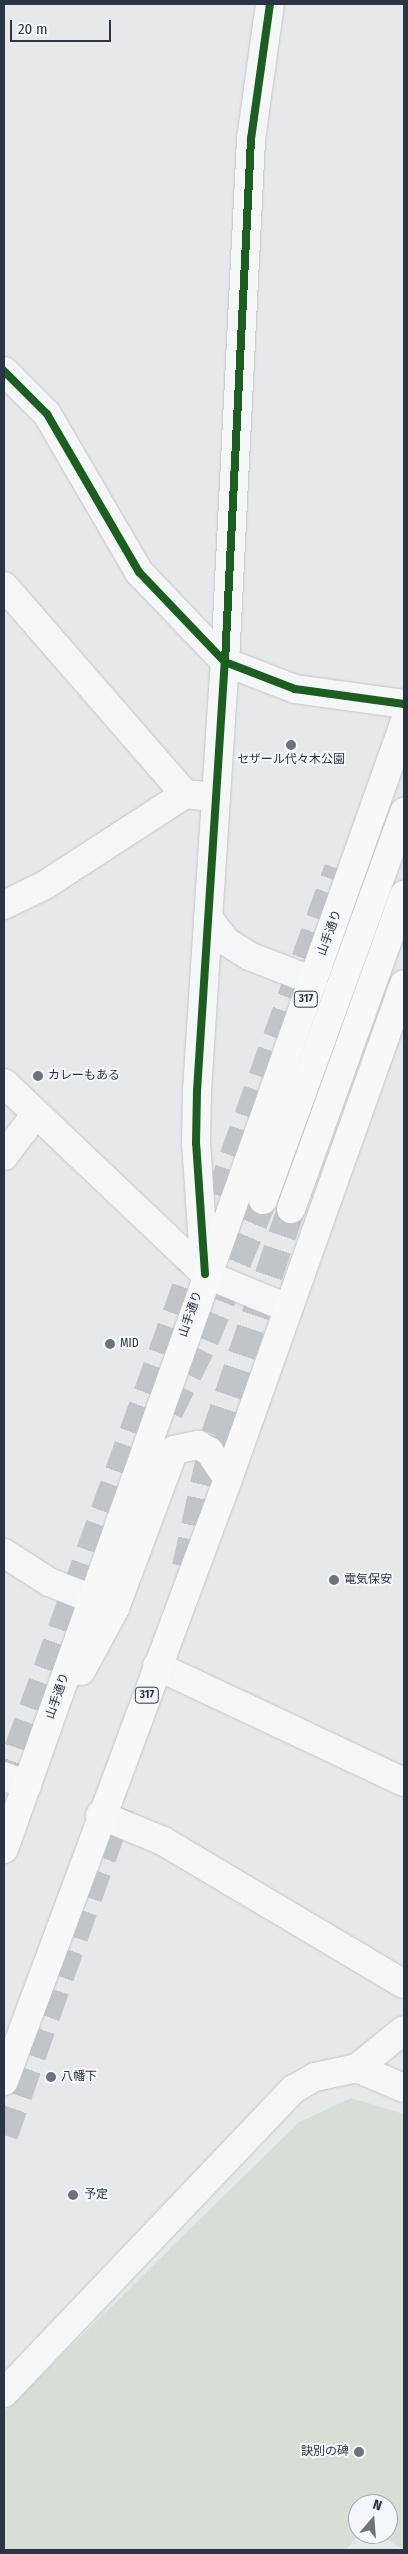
<!DOCTYPE html>
<meta charset="utf-8">
<style>
body{margin:0}
#map{position:relative;width:408px;height:2554px;overflow:hidden;background:#e6e8ea;font-family:"Fira Sans Condensed","Noto Sans JP",sans-serif}
div>[style]{position:absolute}
.green>*{inset:0;background:#d6ded6}
.motorway-tunnel>*{height:28px;margin-top:-14px;transform-origin:0;background:repeating-linear-gradient(90deg,#c1c4c9 0 28px,transparent 0 42px)}
.roads{filter:drop-shadow(0 0 1px #c4c6c8) drop-shadow(0 0 1px #c4c6c8)}
.minor>*{height:28px;margin:-14px;padding:0 14px;transform-origin:14px;border-radius:14px;background:#f5f6f7}
.tertiary>*{height:28px;margin:-14px;padding:0 14px;transform-origin:14px;border-radius:14px;background:#f5f6f7}
.primary>*{height:28px;margin:-14px;padding:0 14px;transform-origin:14px;border-radius:14px;background:#f8f8f8}
.motorway>*{height:28px;margin:-14px;padding:0 14px;transform-origin:14px;border-radius:14px;background:#f8f8f8}
.cycleway>*{height:8px;margin:-4px;padding:0 4px;transform-origin:4px;border-radius:4px;background:#1b5e20}
.dots>*{width:14px;height:14px;translate:-50% -50%;box-sizing:border-box;border:2px solid #f4f6f9;border-radius:50%}
span{translate:-50% -50%;white-space:nowrap;text-align:center;line-height:1.15;-webkit-text-stroke:4px #f4f6f9;paint-order:stroke}
.shield-label span{padding:1px 4px;background:#f4f6f9;border:1px solid;border-radius:4px;-webkit-text-stroke-width:0}
.shield-label{font-size:11px;color:#2b3445;font-weight:700}
.poi-label{font-size:12px;color:#2b3445}
.left{translate:0 -50%;text-align:left}
.right{translate:-100% -50%;text-align:right}
.street-label{font-size:12px;color:#2b3445}
.frame{position:absolute;inset:0;border:5px solid #2b3445;pointer-events:none}
.north{position:absolute;left:348px;top:2494px;width:50px;height:50px;box-sizing:border-box;background:#f4f6f9;border:1px solid #a4a8b1;border-radius:50%;rotate:18deg;font-size:14px;font-weight:700;line-height:20px;text-align:center;color:#2b3445}
.north::after{content:'';display:block;margin:auto;width:18px;height:22px;background:#6c737f;clip-path:polygon(50% 0,100% 100%,50% 72%,0 100%)}
.scale{position:absolute;left:10px;top:20px;width:101px;height:22px;box-sizing:border-box;border:2px solid #2b3445;border-top:0;padding-left:6px;font-size:15px;line-height:18px;white-space:nowrap;color:#2b3445;-webkit-text-stroke:4px #f4f6f9;paint-order:stroke}
</style>
<div id="map">
<div class="green">
<div style="clip-path:polygon(351px 2098px,404px 2114px,404px 2550px,378px 2534px,388px 2534px,388px 2504px,358px 2504px,359px 2534px,346px 2550px,4px 2550px,4px 2412px,298px 2123px)"></div>
</div>
<div class="motorway-tunnel">
<div style="left:169px;top:1412px;width:80px;rotate:-63.4deg"></div>
<div style="left:205px;top:1340px;width:152px;rotate:-67.5deg"></div>
<div style="left:186px;top:1567px;width:135px;rotate:-77.6deg"></div>
<div style="left:215px;top:1435px;width:238px;rotate:-71.4deg"></div>
<div style="left:4px;top:1788px;width:978px;rotate:-70.03deg"></div>
<div style="left:4px;top:2135px;width:348px;rotate:-70.5deg"></div>
</div>
<div class="roads">
<div class="minor">
<div style="left:4px;top:371px;width:61px;rotate:45deg"></div>
<div style="left:47px;top:414px;width:183px;rotate:59.8deg"></div>
<div style="left:139px;top:572px;width:124px;rotate:46.3deg"></div>
<div style="left:225px;top:662px;width:75px;rotate:21.1deg"></div>
<div style="left:295px;top:689px;width:110px;rotate:7.8deg"></div>
<div style="left:4px;top:586px;width:276px;rotate:49deg"></div>
<div style="left:4px;top:905px;width:46px;rotate:-26deg"></div>
<div style="left:45px;top:885px;width:167px;rotate:-33deg"></div>
<div style="left:185px;top:794px;width:19px;rotate:6deg"></div>
<div style="left:208px;top:918px;width:31px;rotate:52deg"></div>
<div style="left:227px;top:942px;width:26px;rotate:32deg"></div>
<div style="left:249px;top:956px;width:69px;rotate:21.3deg"></div>
<div style="left:4px;top:1156px;width:51px;rotate:-52.9deg"></div>
<div style="left:4px;top:1553px;width:54px;rotate:32.8deg"></div>
<div style="left:49px;top:1582px;width:71px;rotate:21.5deg"></div>
<div style="left:157px;top:1666px;width:273px;rotate:25.2deg"></div>
<div style="left:4px;top:1776px;width:25px;rotate:23deg"></div>
<div style="left:100px;top:1815px;width:68px;rotate:22.4deg"></div>
<div style="left:163px;top:1841px;width:280px;rotate:30.7deg"></div>
<div style="left:357px;top:2068px;width:51px;rotate:23.1deg"></div>
<div style="left:4px;top:2393px;width:420px;rotate:-46.4deg"></div>
<div style="left:294px;top:2089px;width:24px;rotate:-30deg"></div>
<div style="left:315px;top:2077px;width:43px;rotate:-12.1deg"></div>
<div style="left:357px;top:2068px;width:60px;rotate:-39deg"></div>
</div>
<div class="tertiary">
<div style="left:4px;top:1083px;width:277px;rotate:43.5deg"></div>
<div style="left:205px;top:1274px;width:89px;rotate:22.5deg"></div>
<div style="left:205px;top:1274px;width:131px;rotate:-93.9deg"></div>
<div style="left:196px;top:1143px;width:52px;rotate:-88.9deg"></div>
<div style="left:197px;top:1091px;width:430px;rotate:-86.3deg"></div>
<div style="left:225px;top:662px;width:524px;rotate:-87.15deg"></div>
<div style="left:251px;top:139px;width:136px;rotate:-82deg"></div>
</div>
<div class="primary">
<div style="left:81px;top:1671px;width:72px;rotate:-61.6deg"></div>
<div style="left:115px;top:1608px;width:169px;rotate:-69.5deg"></div>
<div style="left:174px;top:1450px;width:25px;rotate:-12deg"></div>
<div style="left:198px;top:1445px;width:13px;rotate:29deg"></div>
<div style="left:209px;top:1451px;width:34px;rotate:56deg"></div>
<div style="left:4px;top:1849px;width:1194px;rotate:-70.43deg"></div>
<div style="left:4px;top:2081px;width:642px;rotate:-69.59deg"></div>
<div style="left:228px;top:1479px;width:525px;rotate:-70.43deg"></div>
</div>
<div class="motorway">
<div style="left:263px;top:1200px;width:413px;rotate:-70deg"></div>
<div style="left:291px;top:1209px;width:334px;rotate:-70.2deg"></div>
</div>
</div>
<div class="cycleway">
<div style="left:4px;top:371px;width:61px;rotate:45deg"></div>
<div style="left:47px;top:414px;width:183px;rotate:59.8deg"></div>
<div style="left:139px;top:572px;width:124px;rotate:46.3deg"></div>
<div style="left:225px;top:662px;width:75px;rotate:21.1deg"></div>
<div style="left:295px;top:689px;width:110px;rotate:7.8deg"></div>
<div style="left:205px;top:1274px;width:131px;rotate:-93.9deg"></div>
<div style="left:196px;top:1143px;width:52px;rotate:-88.9deg"></div>
<div style="left:197px;top:1091px;width:430px;rotate:-86.3deg"></div>
<div style="left:225px;top:662px;width:524px;rotate:-87.15deg"></div>
<div style="left:251px;top:139px;width:136px;rotate:-82deg"></div>
</div>
<div class="dots">
<div style="left:291px;top:745px;background:#6c737f"></div>
<div style="left:38px;top:1076px;background:#6c737f"></div>
<div style="left:110px;top:1344px;background:#6c737f"></div>
<div style="left:334px;top:1580px;background:#6c737f"></div>
<div style="left:51px;top:2077px;background:#6c737f"></div>
<div style="left:73px;top:2195px;background:#6c737f"></div>
<div style="left:359px;top:2452px;background:#6c737f"></div>
</div>
<div class="shield-label">
<span style="left:306px;top:999px">317</span>
<span style="left:147px;top:1695px">317</span>
</div>
<div class="poi-label">
<span style="left:291px;top:760px">セザール代々木公園</span>
<span class="left" style="left:48px;top:1076px">カレーもある</span>
<span class="left" style="left:120px;top:1344px">MID</span>
<span class="left" style="left:344px;top:1580px">電気保安</span>
<span class="left" style="left:61px;top:2077px">八幡下</span>
<span class="left" style="left:84px;top:2195px">予定</span>
<span class="right" style="left:349px;top:2452px">訣別の碑</span>
</div>
<div class="street-label">
<span style="left:330px;top:933px;rotate:-70deg">山手通り</span>
<span style="left:191px;top:1314px;rotate:-71deg">山手通り</span>
<span style="left:58px;top:1696px;rotate:-71deg">山手通り</span>
</div>
<div class="frame"></div>
<div class="north">N</div>
<div class="scale">20 m</div>
</div>
